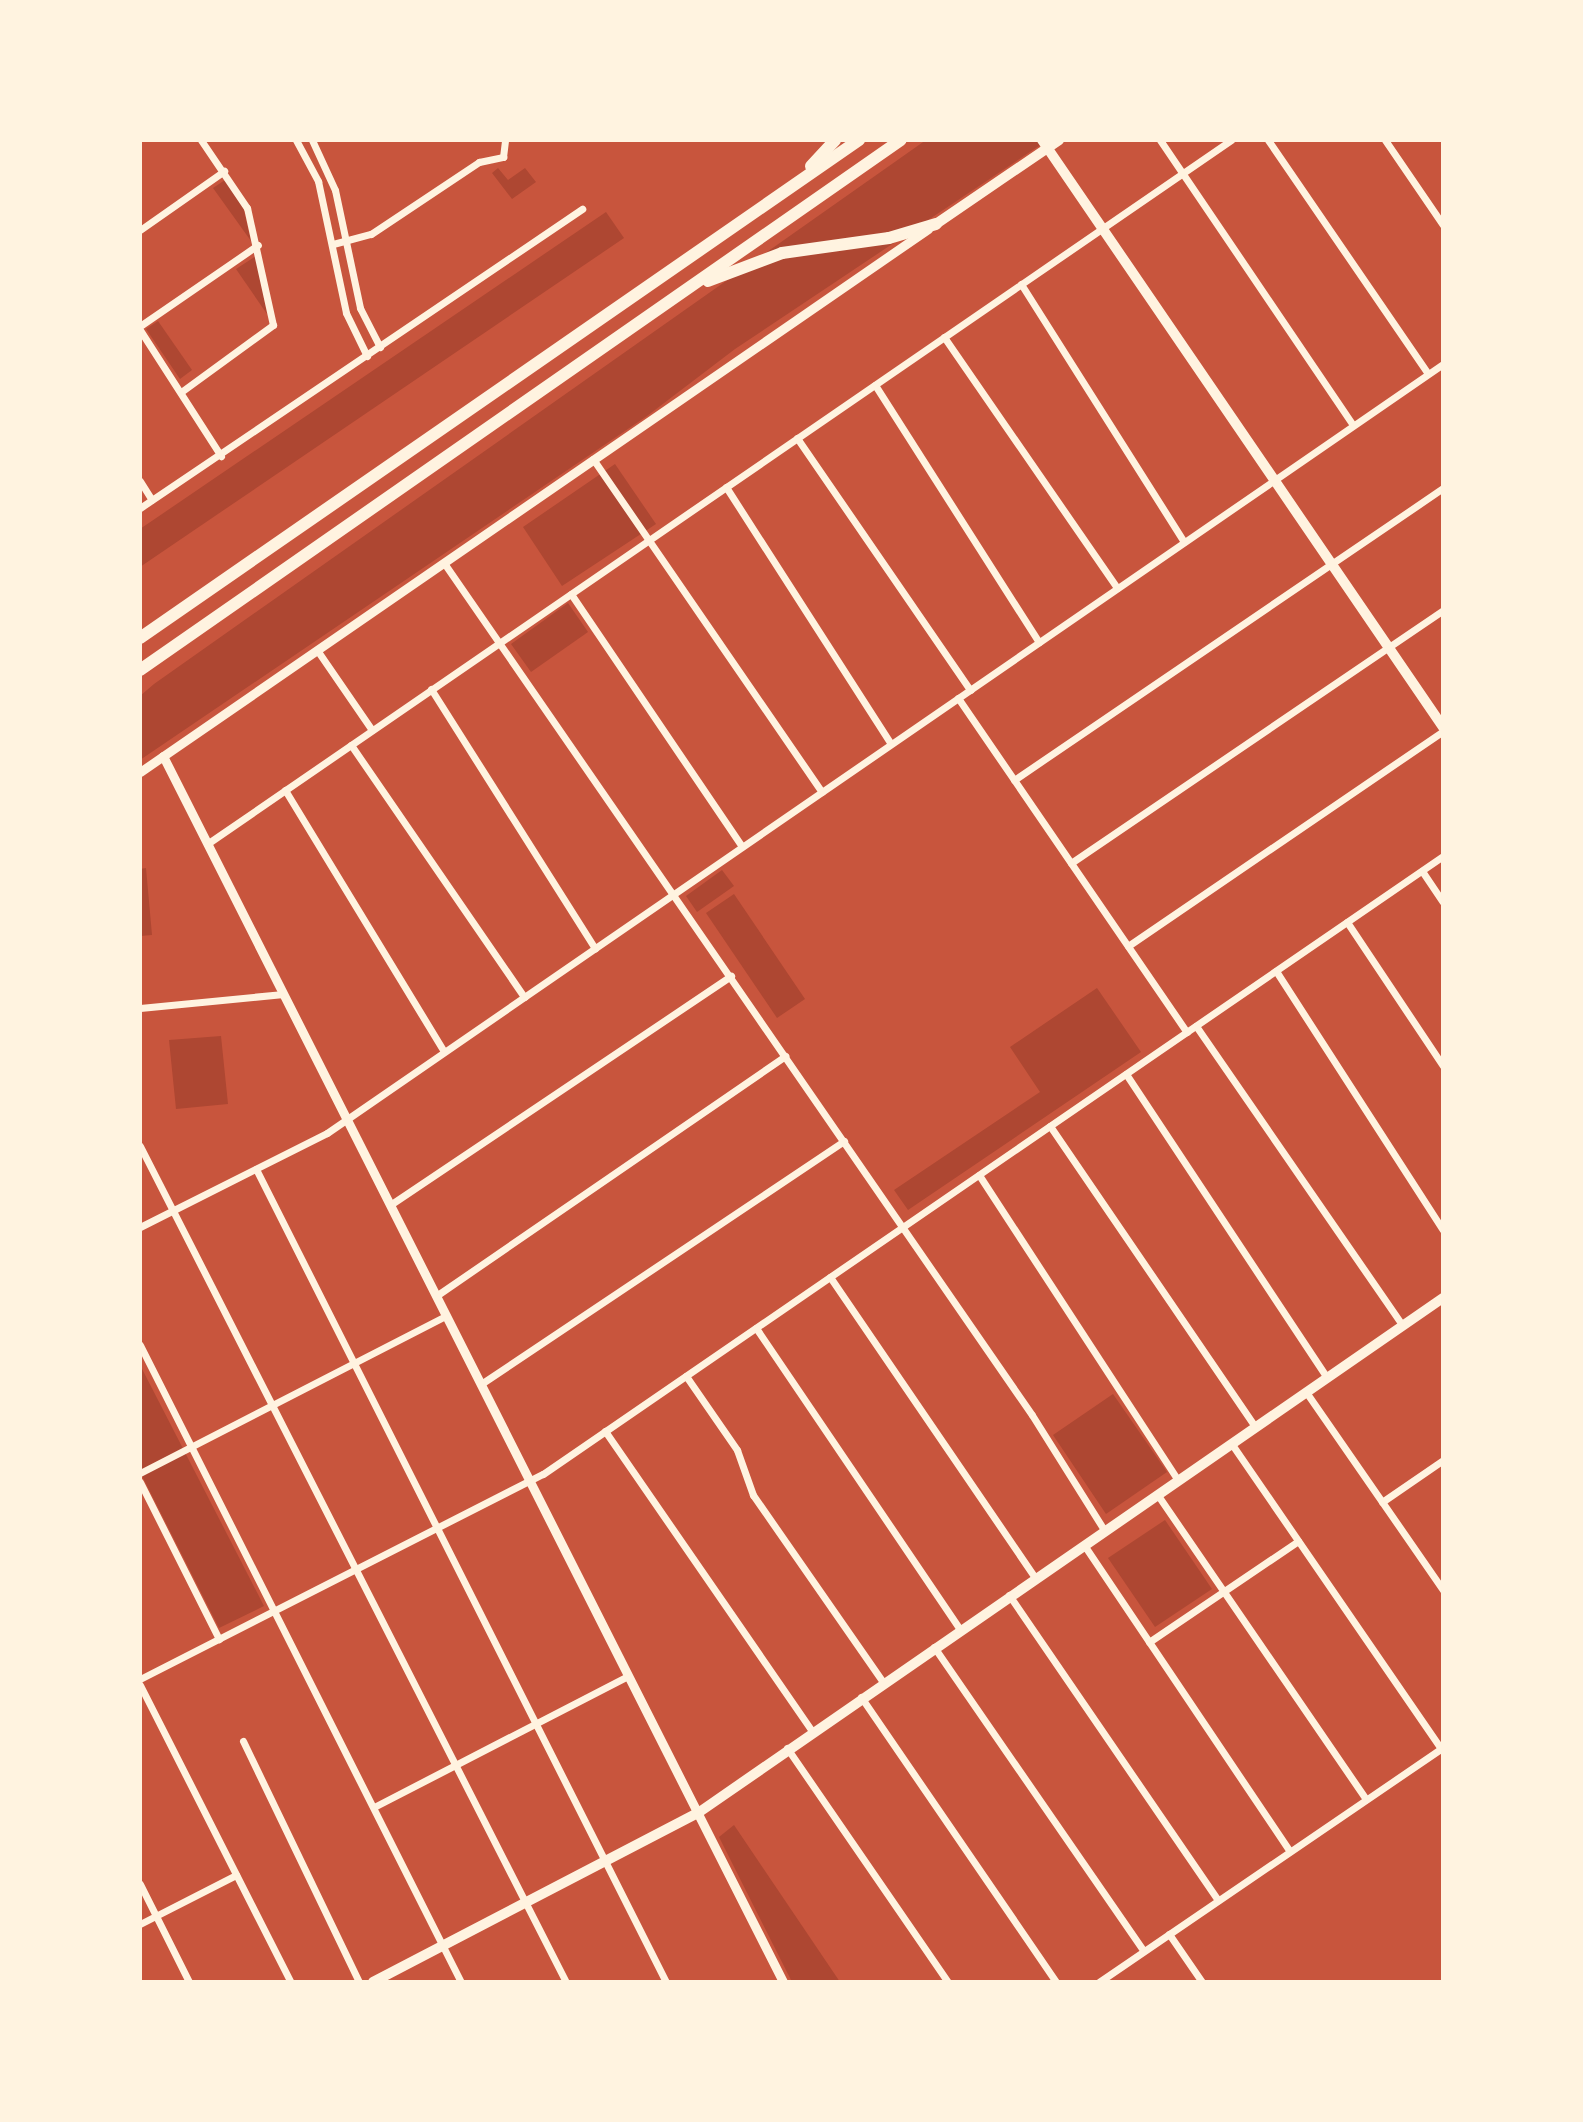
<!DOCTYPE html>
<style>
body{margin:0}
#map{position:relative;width:1583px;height:2122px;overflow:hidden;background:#c8553d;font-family:"Times New Roman",serif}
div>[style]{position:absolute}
.green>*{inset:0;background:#ae4732}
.minor>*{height:7px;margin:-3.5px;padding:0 3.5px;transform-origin:3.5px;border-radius:3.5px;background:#fff3e0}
.tertiary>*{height:9px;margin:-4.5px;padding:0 4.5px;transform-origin:4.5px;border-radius:4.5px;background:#fff3e0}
.secondary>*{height:10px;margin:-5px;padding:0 5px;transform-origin:5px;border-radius:5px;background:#fff3e0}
.motorway>*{height:12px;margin:-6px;padding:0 6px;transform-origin:6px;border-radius:6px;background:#fff3e0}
span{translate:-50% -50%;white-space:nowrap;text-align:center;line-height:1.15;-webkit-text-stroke:6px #fff3e0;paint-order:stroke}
.frame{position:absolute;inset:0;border:142px solid #fff3e0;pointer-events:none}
</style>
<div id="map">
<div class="green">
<div style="clip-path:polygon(926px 140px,1048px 140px,735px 349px,647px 416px,140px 760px,140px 696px,154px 684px)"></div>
<div style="clip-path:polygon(498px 168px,508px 180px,525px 168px,536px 182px,512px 199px,492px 173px)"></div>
<div style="clip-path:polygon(225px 180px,243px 206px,251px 241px,213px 188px)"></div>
<div style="clip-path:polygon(606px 212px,624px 238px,140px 567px,140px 529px)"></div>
<div style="clip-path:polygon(256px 256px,267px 314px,236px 269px)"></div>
<div style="clip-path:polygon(158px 321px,192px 370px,180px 379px,146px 329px)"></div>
<div style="clip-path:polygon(615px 464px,656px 524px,562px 586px,523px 527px)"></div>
<div style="clip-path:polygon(568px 603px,588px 632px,531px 672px,511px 644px)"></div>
<div style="clip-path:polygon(146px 868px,152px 935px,140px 936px,140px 869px)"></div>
<div style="clip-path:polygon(722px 870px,734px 886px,697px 912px,686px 896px)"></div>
<div style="clip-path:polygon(734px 894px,805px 999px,777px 1018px,706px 913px)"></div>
<div style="clip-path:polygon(1097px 988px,1141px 1052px,908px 1210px,894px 1190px,1040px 1092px,1010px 1047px)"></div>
<div style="clip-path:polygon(221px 1036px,228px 1104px,176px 1109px,169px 1040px)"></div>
<div style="clip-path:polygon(140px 1365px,264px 1606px,219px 1628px,140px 1472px)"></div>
<div style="clip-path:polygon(1113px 1394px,1167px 1472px,1106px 1514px,1053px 1435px)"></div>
<div style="clip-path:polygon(1165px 1520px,1212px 1589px,1155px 1627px,1108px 1558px)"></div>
<div style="clip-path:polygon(734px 1825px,840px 1982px,792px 1982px,719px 1837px)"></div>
</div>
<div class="minor">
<div style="left:296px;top:140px;width:47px;rotate:61.8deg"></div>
<div style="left:318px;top:181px;width:135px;rotate:78deg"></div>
<div style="left:346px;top:313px;width:48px;rotate:64deg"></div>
<div style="left:312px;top:140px;width:55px;rotate:65.3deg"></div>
<div style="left:335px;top:190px;width:121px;rotate:78deg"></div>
<div style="left:360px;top:308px;width:44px;rotate:62.9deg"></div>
<div style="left:1160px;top:140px;width:344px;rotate:55.9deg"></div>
<div style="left:1268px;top:140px;width:283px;rotate:55.6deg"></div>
<div style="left:1385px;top:140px;width:103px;rotate:55.7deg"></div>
<div style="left:140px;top:230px;width:103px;rotate:-35.1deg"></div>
<div style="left:333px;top:244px;width:39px;rotate:-15deg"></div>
<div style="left:371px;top:234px;width:130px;rotate:-33.7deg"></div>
<div style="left:479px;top:162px;width:25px;rotate:-12deg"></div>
<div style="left:503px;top:157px;width:17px;rotate:-83deg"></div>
<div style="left:1021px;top:284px;width:305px;rotate:57.7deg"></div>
<div style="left:140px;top:326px;width:143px;rotate:-34.5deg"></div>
<div style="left:140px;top:330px;width:150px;rotate:57.3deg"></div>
<div style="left:944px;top:337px;width:305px;rotate:55.4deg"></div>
<div style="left:875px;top:385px;width:305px;rotate:57.5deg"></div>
<div style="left:181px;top:392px;width:114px;rotate:-36.1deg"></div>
<div style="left:273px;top:325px;width:120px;rotate:-102.5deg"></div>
<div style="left:247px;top:208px;width:82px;rotate:-124.1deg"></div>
<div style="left:797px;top:438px;width:306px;rotate:55.5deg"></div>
<div style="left:593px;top:459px;width:404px;rotate:55.5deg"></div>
<div style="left:140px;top:481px;width:22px;rotate:58deg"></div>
<div style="left:726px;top:487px;width:305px;rotate:57.3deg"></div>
<div style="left:140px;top:508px;width:534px;rotate:-34.08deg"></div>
<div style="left:444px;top:563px;width:1035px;rotate:55.39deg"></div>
<div style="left:1032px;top:1415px;width:136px;rotate:57.9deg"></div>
<div style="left:571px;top:594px;width:305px;rotate:55.9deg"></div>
<div style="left:317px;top:650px;width:97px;rotate:55.5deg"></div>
<div style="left:431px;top:689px;width:307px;rotate:57.7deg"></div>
<div style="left:958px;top:698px;width:405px;rotate:55.6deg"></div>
<div style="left:351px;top:745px;width:306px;rotate:55.5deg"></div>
<div style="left:1014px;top:780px;width:519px;rotate:-34.24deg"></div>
<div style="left:285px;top:790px;width:306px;rotate:58.7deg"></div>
<div style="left:207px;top:844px;width:1243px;rotate:-34.51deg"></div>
<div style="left:1071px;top:863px;width:450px;rotate:-34.2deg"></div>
<div style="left:1422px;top:871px;width:37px;rotate:56deg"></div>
<div style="left:1347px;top:922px;width:173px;rotate:56.3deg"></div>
<div style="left:1128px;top:946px;width:381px;rotate:-34.3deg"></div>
<div style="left:1276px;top:971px;width:308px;rotate:57.2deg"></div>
<div style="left:140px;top:1008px;width:144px;rotate:-5.6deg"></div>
<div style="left:1196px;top:1026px;width:364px;rotate:55.4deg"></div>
<div style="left:1126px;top:1074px;width:364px;rotate:56.5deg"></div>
<div style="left:1050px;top:1126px;width:364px;rotate:55.7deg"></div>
<div style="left:140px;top:1146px;width:938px;rotate:63deg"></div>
<div style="left:256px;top:1169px;width:911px;rotate:63.24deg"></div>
<div style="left:979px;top:1175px;width:364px;rotate:56.9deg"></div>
<div style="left:390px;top:1205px;width:411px;rotate:-33.9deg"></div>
<div style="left:140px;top:1227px;width:209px;rotate:-26.7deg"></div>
<div style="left:327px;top:1133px;width:1355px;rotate:-34.57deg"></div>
<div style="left:830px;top:1277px;width:364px;rotate:55.7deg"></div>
<div style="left:436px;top:1296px;width:424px;rotate:-34.5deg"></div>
<div style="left:756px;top:1328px;width:364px;rotate:55.9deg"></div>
<div style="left:140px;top:1345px;width:713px;rotate:63.26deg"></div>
<div style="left:686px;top:1376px;width:90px;rotate:55.4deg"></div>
<div style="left:737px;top:1450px;width:48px;rotate:70.4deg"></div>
<div style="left:753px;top:1495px;width:228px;rotate:55.2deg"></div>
<div style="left:481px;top:1384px;width:437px;rotate:-33.8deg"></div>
<div style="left:1306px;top:1392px;width:241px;rotate:55.3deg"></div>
<div style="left:605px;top:1431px;width:364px;rotate:55.4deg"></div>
<div style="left:1231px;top:1443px;width:370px;rotate:55.5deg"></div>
<div style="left:140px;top:1473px;width:344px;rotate:-27.2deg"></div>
<div style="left:140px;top:1482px;width:176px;rotate:63.3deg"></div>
<div style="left:1157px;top:1494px;width:370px;rotate:55.6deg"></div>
<div style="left:1382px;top:1502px;width:74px;rotate:-34.5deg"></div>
<div style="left:1084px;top:1545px;width:369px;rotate:56.1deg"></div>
<div style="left:1009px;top:1595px;width:370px;rotate:55.6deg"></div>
<div style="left:1149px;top:1642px;width:180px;rotate:-34.1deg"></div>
<div style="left:934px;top:1647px;width:369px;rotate:55.4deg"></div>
<div style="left:140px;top:1679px;width:452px;rotate:-27deg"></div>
<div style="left:543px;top:1474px;width:1092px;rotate:-34.48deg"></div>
<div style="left:140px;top:1685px;width:333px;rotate:63.1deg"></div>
<div style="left:861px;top:1697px;width:345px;rotate:55.6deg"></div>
<div style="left:243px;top:1741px;width:267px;rotate:64.3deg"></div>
<div style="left:787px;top:1748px;width:284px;rotate:55.5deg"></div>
<div style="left:374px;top:1807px;width:286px;rotate:-27.3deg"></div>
<div style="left:140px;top:1884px;width:110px;rotate:63.4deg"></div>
<div style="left:140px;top:1924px;width:108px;rotate:-27deg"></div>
<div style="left:1169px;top:1934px;width:58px;rotate:55.5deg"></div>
<div style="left:1099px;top:1982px;width:417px;rotate:-34.3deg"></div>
</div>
<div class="tertiary">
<div style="left:163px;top:756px;width:1374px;rotate:63.17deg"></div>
<div style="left:140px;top:772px;width:957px;rotate:-34.57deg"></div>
</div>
<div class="secondary">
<div style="left:1042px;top:140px;width:711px;rotate:55.66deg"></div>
<div style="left:936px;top:224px;width:149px;rotate:-34.3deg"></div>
<div style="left:373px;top:1982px;width:366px;rotate:-27.5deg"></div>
<div style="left:698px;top:1813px;width:906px;rotate:-34.66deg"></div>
</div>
<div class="motorway">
<div style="left:811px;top:166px;width:35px;rotate:-47deg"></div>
<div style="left:708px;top:281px;width:79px;rotate:-20.7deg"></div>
<div style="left:782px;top:253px;width:108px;rotate:-8deg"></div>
<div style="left:889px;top:238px;width:49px;rotate:-16.6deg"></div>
<div style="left:140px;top:638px;width:875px;rotate:-34.71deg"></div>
<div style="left:140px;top:670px;width:927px;rotate:-34.86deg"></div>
</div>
<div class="frame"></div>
</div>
